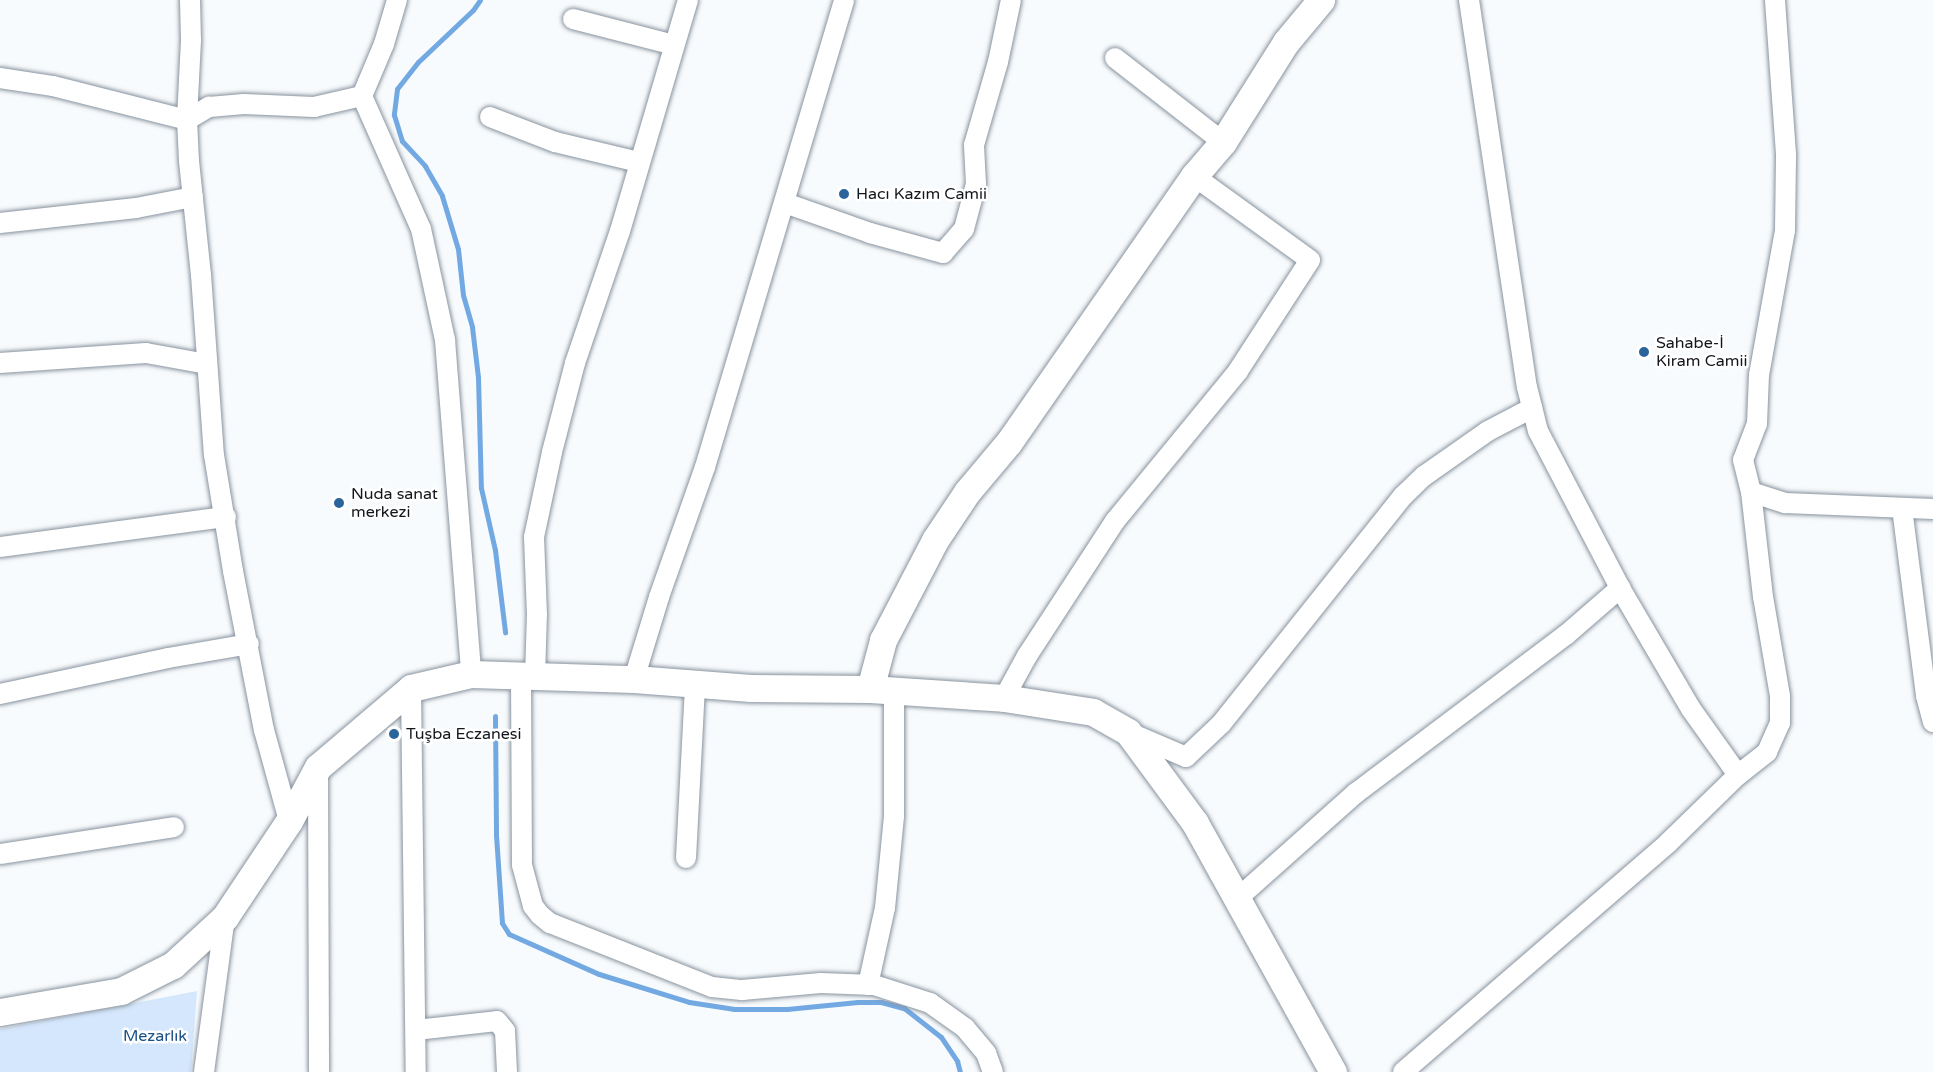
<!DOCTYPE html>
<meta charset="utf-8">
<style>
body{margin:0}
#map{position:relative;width:1933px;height:1072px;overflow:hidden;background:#f8fbfd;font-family:"Varela Round",sans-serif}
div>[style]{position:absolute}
.green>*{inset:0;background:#d5e7fc}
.stream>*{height:5px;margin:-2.5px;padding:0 2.5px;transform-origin:2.5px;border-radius:2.5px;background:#73a9e2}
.roads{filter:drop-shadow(0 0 2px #88939f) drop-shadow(0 0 2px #88939f)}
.street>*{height:20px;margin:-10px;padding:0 10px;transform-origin:10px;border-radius:10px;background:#fff}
.secondary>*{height:27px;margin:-13.5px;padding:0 13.5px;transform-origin:13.5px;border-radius:13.5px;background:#fff}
.dots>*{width:16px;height:16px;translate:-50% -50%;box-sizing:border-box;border:3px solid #fff;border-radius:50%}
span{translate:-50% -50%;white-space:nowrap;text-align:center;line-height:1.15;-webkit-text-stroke:5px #fff;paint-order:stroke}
.poi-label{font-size:16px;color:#13171c}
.left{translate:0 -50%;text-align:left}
.park-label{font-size:16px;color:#1a5287}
</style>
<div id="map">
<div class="green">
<div style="clip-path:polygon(197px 991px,191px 1072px,0 1072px,0 1029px)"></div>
</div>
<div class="stream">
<div style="left:480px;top:0;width:12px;rotate:125deg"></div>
<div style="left:473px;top:10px;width:76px;rotate:136.6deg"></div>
<div style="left:418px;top:62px;width:34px;rotate:128deg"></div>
<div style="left:397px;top:89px;width:26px;rotate:97deg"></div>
<div style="left:394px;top:115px;width:27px;rotate:73deg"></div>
<div style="left:402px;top:141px;width:34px;rotate:47deg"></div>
<div style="left:425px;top:166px;width:34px;rotate:60deg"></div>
<div style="left:442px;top:196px;width:55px;rotate:73.2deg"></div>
<div style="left:458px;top:249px;width:46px;rotate:83.8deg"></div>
<div style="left:463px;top:295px;width:33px;rotate:74deg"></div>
<div style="left:472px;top:327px;width:50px;rotate:83.2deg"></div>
<div style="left:478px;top:377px;width:111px;rotate:88.5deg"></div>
<div style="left:481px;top:488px;width:64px;rotate:77.3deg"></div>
<div style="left:495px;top:550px;width:83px;rotate:83deg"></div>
<div style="left:495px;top:716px;width:119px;rotate:89.5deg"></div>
<div style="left:496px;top:835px;width:88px;rotate:86.1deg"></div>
<div style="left:502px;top:923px;width:13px;rotate:58deg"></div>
<div style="left:509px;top:934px;width:98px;rotate:24deg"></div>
<div style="left:599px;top:974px;width:94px;rotate:17.3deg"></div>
<div style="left:689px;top:1002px;width:46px;rotate:8.8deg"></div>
<div style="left:734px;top:1009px;width:53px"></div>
<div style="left:787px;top:1009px;width:71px;rotate:-5.6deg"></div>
<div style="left:858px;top:1002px;width:23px"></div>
<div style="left:881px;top:1002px;width:24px;rotate:15deg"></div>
<div style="left:904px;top:1008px;width:47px;rotate:38.1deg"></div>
<div style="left:941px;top:1037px;width:29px;rotate:56deg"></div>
<div style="left:957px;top:1061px;width:11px;rotate:75deg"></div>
</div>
<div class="roads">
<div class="street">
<div style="left:190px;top:0;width:40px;rotate:88.6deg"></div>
<div style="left:191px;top:40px;width:80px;rotate:92.9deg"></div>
<div style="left:187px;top:120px;width:41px;rotate:87.2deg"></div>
<div style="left:189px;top:161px;width:115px;rotate:84deg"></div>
<div style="left:201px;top:275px;width:180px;rotate:85.9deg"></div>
<div style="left:214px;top:455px;width:118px;rotate:80.7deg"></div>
<div style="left:233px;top:571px;width:162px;rotate:79deg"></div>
<div style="left:264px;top:730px;width:94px;rotate:74.6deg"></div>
<div style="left:397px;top:0;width:46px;rotate:106.5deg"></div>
<div style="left:384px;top:44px;width:56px;rotate:112.9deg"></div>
<div style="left:362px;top:96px;width:145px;rotate:66.1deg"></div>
<div style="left:421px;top:229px;width:114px;rotate:77.8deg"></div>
<div style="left:445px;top:340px;width:335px;rotate:85.5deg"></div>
<div style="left:1469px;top:0;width:391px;rotate:81.5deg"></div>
<div style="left:1527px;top:387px;width:45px;rotate:76deg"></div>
<div style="left:1538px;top:431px;width:177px;rotate:62.4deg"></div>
<div style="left:1620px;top:588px;width:140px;rotate:59.6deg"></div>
<div style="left:1691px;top:709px;width:81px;rotate:54.5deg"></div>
<div style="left:573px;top:19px;width:104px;rotate:14.4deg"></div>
<div style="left:1115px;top:58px;width:137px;rotate:37.9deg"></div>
<div style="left:0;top:78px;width:54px;rotate:8.6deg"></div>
<div style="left:53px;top:86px;width:138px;rotate:14.2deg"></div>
<div style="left:187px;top:120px;width:26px;rotate:-31deg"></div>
<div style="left:209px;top:107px;width:35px;rotate:-5deg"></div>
<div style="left:244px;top:104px;width:70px;rotate:2.5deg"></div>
<div style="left:314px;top:107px;width:49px;rotate:-12.9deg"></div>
<div style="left:490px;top:117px;width:70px;rotate:21deg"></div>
<div style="left:555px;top:142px;width:86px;rotate:13.4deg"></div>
<div style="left:785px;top:203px;width:90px;rotate:19.4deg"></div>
<div style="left:870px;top:233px;width:76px;rotate:15.3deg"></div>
<div style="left:943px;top:253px;width:32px;rotate:-49deg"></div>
<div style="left:964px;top:229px;width:47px;rotate:-75.1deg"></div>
<div style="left:976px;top:184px;width:39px;rotate:-93deg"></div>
<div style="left:974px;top:145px;width:86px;rotate:-73.9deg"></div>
<div style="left:998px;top:62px;width:63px;rotate:-78.2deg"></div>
<div style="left:0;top:223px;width:137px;rotate:-6.3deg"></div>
<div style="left:136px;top:208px;width:58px;rotate:-10.9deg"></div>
<div style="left:0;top:363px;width:146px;rotate:-3.9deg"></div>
<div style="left:146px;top:353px;width:62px;rotate:10.2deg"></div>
<div style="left:1751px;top:492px;width:36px;rotate:18deg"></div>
<div style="left:1785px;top:503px;width:148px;rotate:2.3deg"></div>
<div style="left:1902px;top:508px;width:190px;rotate:82.7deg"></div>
<div style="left:1926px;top:696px;width:27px;rotate:75deg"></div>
<div style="left:0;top:547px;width:228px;rotate:-7.6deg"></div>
<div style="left:521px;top:676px;width:189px;rotate:89.7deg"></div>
<div style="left:522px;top:865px;width:42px;rotate:75deg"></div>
<div style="left:533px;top:906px;width:11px;rotate:52deg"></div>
<div style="left:540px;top:915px;width:13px;rotate:39deg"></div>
<div style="left:550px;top:923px;width:174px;rotate:21.6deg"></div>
<div style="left:712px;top:987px;width:30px;rotate:6deg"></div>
<div style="left:742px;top:990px;width:79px;rotate:-5.1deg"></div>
<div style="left:821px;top:983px;width:53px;rotate:2.2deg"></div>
<div style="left:874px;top:985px;width:59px;rotate:17.8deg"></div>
<div style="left:930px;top:1003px;width:43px;rotate:35.5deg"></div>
<div style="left:965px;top:1028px;width:33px;rotate:50deg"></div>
<div style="left:986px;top:1053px;width:20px;rotate:70deg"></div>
<div style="left:535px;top:677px;width:62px;rotate:-88.2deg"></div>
<div style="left:537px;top:615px;width:78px;rotate:-92.2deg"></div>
<div style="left:534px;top:537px;width:87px;rotate:-78deg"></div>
<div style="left:552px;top:452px;width:92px;rotate:-75.5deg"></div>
<div style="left:575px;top:363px;width:139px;rotate:-71.2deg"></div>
<div style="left:620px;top:231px;width:241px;rotate:-73.6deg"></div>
<div style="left:634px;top:679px;width:86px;rotate:-73deg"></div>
<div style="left:659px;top:597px;width:138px;rotate:-70.5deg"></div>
<div style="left:705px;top:467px;width:487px;rotate:-73.4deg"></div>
<div style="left:411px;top:688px;width:384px;rotate:89.3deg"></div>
<div style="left:0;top:694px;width:172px;rotate:-12.1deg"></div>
<div style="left:168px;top:658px;width:82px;rotate:-9.8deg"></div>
<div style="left:1004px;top:698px;width:48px;rotate:-61.3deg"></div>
<div style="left:1027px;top:656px;width:161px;rotate:-56.9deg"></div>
<div style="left:1115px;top:521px;width:194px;rotate:-50.6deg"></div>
<div style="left:1238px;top:371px;width:132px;rotate:-57deg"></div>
<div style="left:1310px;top:260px;width:143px;rotate:-144.1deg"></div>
<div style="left:1130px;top:733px;width:61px;rotate:23.2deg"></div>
<div style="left:1186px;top:757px;width:48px;rotate:-43.3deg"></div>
<div style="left:1221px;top:724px;width:292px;rotate:-51.4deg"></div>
<div style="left:1403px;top:496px;width:29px;rotate:-44deg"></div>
<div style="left:1424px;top:476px;width:78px;rotate:-35.1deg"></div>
<div style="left:1488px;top:431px;width:50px;rotate:-27.6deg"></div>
<div style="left:318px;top:770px;width:302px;rotate:89.8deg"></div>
<div style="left:0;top:854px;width:176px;rotate:-8.8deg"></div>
<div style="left:686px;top:858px;width:174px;rotate:-87deg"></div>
<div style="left:1238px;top:898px;width:158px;rotate:-41.7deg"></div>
<div style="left:1356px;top:793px;width:263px;rotate:-37deg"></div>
<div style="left:1566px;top:635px;width:72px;rotate:-41deg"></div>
<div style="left:868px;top:985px;width:79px;rotate:-77.6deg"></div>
<div style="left:885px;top:908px;width:92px;rotate:-84.4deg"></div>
<div style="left:894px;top:816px;width:125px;rotate:-90deg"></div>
<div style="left:416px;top:1030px;width:81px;rotate:-6.3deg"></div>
<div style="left:497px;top:1021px;width:13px;rotate:51deg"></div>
<div style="left:505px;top:1031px;width:41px;rotate:87.2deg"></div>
<div style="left:204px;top:1072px;width:156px;rotate:-82.3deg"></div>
<div style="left:1403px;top:1072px;width:350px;rotate:-40.8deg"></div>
<div style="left:1668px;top:843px;width:98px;rotate:-44.2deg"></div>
<div style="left:1738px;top:775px;width:37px;rotate:-38deg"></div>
<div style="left:1767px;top:752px;width:32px;rotate:-66deg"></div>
<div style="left:1780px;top:723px;width:27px;rotate:-90deg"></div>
<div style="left:1780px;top:696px;width:100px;rotate:-99.7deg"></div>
<div style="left:1763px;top:597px;width:106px;rotate:-96.5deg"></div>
<div style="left:1751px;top:492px;width:33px;rotate:-104deg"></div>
<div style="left:1743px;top:460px;width:39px;rotate:-69deg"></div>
<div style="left:1757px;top:424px;width:49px;rotate:-87.7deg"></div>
<div style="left:1759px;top:375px;width:147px;rotate:-79.8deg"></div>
<div style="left:1785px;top:230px;width:76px;rotate:-89.2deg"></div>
<div style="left:1786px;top:154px;width:154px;rotate:-94.1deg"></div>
</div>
<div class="secondary">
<div style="left:870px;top:689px;width:51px;rotate:-75.1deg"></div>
<div style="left:883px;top:640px;width:113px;rotate:-62.5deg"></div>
<div style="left:935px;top:540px;width:58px;rotate:-56.3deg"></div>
<div style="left:967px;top:492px;width:65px;rotate:-50deg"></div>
<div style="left:1009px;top:442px;width:324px;rotate:-55.2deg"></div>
<div style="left:1194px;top:176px;width:45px;rotate:-49.5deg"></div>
<div style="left:1223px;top:142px;width:118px;rotate:-57.8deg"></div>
<div style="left:1286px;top:42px;width:55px;rotate:-50.2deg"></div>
<div style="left:0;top:1012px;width:123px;rotate:-9.8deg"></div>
<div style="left:121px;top:991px;width:58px;rotate:-26.6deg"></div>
<div style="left:173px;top:965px;width:71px;rotate:-42.7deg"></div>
<div style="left:225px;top:917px;width:115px;rotate:-56.3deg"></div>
<div style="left:289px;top:821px;width:61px;rotate:-61.8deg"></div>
<div style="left:318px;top:767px;width:122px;rotate:-40.3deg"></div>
<div style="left:411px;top:688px;width:62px;rotate:-13.1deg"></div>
<div style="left:471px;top:674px;width:163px;rotate:1.8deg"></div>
<div style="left:634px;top:679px;width:117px;rotate:4.4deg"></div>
<div style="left:751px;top:688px;width:119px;rotate:0.5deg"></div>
<div style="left:870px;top:689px;width:134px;rotate:3.8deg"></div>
<div style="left:1004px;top:698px;width:90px;rotate:8.9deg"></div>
<div style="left:1093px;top:712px;width:40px;rotate:29.7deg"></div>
<div style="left:1128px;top:732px;width:113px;rotate:53.6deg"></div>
<div style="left:1195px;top:823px;width:285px;rotate:61deg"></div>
</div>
</div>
<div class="dots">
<div style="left:844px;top:194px;background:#2b639b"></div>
<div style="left:1644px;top:352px;background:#2b639b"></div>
<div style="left:339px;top:503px;background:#2b639b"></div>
<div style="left:394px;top:734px;background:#2b639b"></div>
</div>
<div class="poi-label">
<span class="left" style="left:856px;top:194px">Hacı Kazım Camii</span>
<span class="left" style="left:1656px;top:352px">Sahabe-İ<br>Kiram Camii</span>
<span class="left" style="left:351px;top:503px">Nuda sanat<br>merkezi</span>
<span class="left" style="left:406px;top:734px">Tuşba Eczanesi</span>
</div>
<div class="park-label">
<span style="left:155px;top:1036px">Mezarlık</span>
</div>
</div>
